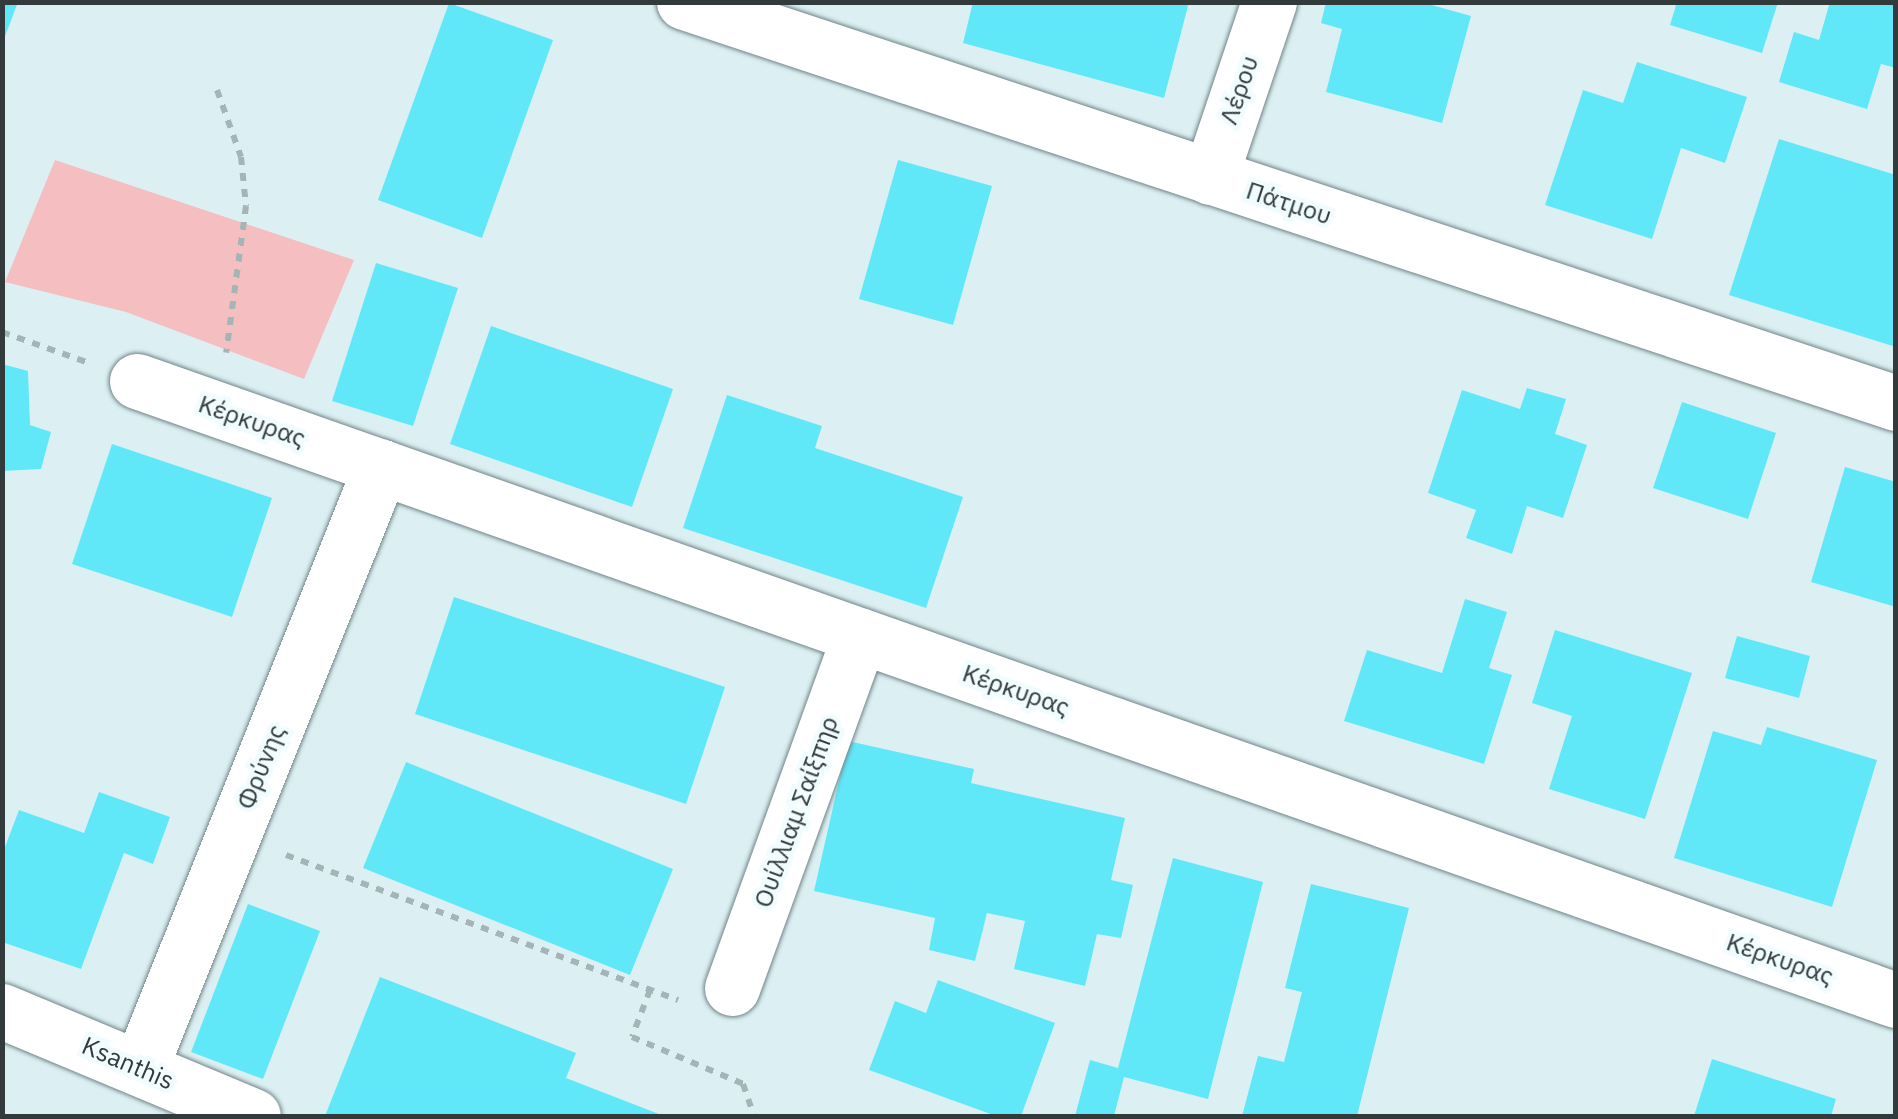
<!DOCTYPE html>
<meta charset="utf-8">
<style>
body{margin:0}
#map{position:relative;width:1898px;height:1119px;overflow:hidden;background:#dcf0f3;font-family:"IBM Plex Sans",sans-serif}
div>[style]{position:absolute}
.green>*{inset:0;background:#f5bfc1}
.building>*{inset:0;background:#60e8f9}
.path>*{height:6px;margin-top:-3px;transform-origin:0;background:repeating-linear-gradient(90deg,#a4b4b7 0 8px,transparent 0 16px)}
.roads{filter:drop-shadow(0 0 2px #718487) drop-shadow(0 0 2px #718487)}
.minor>*{height:55px;margin:-27.5px;padding:0 27.5px;transform-origin:27.5px;border-radius:27.5px;background:#fff}
span{translate:-50% -50%;white-space:nowrap;text-align:center;line-height:1.15;-webkit-text-stroke:9px #f0fcfe;paint-order:stroke}
.street-label{font-size:25px;color:#323a3b}
.frame{position:absolute;inset:0;border:5px solid #323a3b;pointer-events:none}
</style>
<div id="map">
<div class="green">
<div style="clip-path:polygon(55px 160px,354px 260px,304px 379px,126px 312px,5px 282px)"></div>
</div>
<div class="building">
<div style="clip-path:polygon(2px 2px,18px 2px,3px 42px,2px 42px)"></div>
<div style="clip-path:polygon(973px 2px,1189px 2px,1164px 98px,963px 43px)"></div>
<div style="clip-path:polygon(1326px 2px,1421px 2px,1471px 16px,1442px 123px,1326px 92px,1342px 29px,1321px 23px)"></div>
<div style="clip-path:polygon(1677px 2px,1778px 2px,1762px 53px,1670px 25px)"></div>
<div style="clip-path:polygon(1830px 2px,1896px 2px,1896px 68px,1881px 64px,1867px 109px,1779px 82px,1794px 32px,1819px 40px)"></div>
<div style="clip-path:polygon(449px 3px,553px 40px,482px 238px,378px 200px)"></div>
<div style="clip-path:polygon(1637px 62px,1747px 97px,1725px 163px,1681px 148px,1652px 239px,1545px 205px,1583px 90px,1623px 103px)"></div>
<div style="clip-path:polygon(1779px 139px,1896px 175px,1896px 347px,1729px 295px)"></div>
<div style="clip-path:polygon(898px 160px,992px 186px,953px 325px,859px 299px)"></div>
<div style="clip-path:polygon(376px 263px,458px 288px,413px 426px,332px 401px)"></div>
<div style="clip-path:polygon(491px 326px,673px 389px,632px 507px,450px 444px)"></div>
<div style="clip-path:polygon(2px 364px,28px 371px,30px 425px,51px 432px,41px 469px,2px 471px)"></div>
<div style="clip-path:polygon(1527px 388px,1566px 399px,1555px 434px,1587px 445px,1563px 518px,1527px 506px,1512px 554px,1466px 538px,1476px 510px,1428px 493px,1462px 390px,1520px 409px)"></div>
<div style="clip-path:polygon(727px 395px,822px 426px,815px 448px,963px 497px,926px 608px,683px 528px)"></div>
<div style="clip-path:polygon(1682px 402px,1776px 433px,1748px 519px,1653px 488px)"></div>
<div style="clip-path:polygon(112px 444px,272px 498px,232px 617px,72px 564px)"></div>
<div style="clip-path:polygon(1845px 467px,1896px 482px,1896px 607px,1811px 582px)"></div>
<div style="clip-path:polygon(454px 597px,725px 687px,686px 804px,415px 714px)"></div>
<div style="clip-path:polygon(1465px 599px,1507px 612px,1489px 668px,1512px 675px,1484px 764px,1344px 721px,1367px 650px,1442px 673px)"></div>
<div style="clip-path:polygon(1555px 630px,1692px 673px,1645px 819px,1549px 789px,1572px 716px,1532px 703px)"></div>
<div style="clip-path:polygon(1737px 636px,1810px 656px,1799px 698px,1725px 678px)"></div>
<div style="clip-path:polygon(1767px 727px,1877px 760px,1832px 907px,1674px 858px,1713px 731px,1761px 745px)"></div>
<div style="clip-path:polygon(848px 741px,974px 769px,971px 783px,1125px 818px,1111px 880px,1133px 885px,1121px 938px,1097px 934px,1085px 986px,1014px 969px,1025px 921px,987px 913px,975px 961px,929px 950px,935px 918px,814px 891px)"></div>
<div style="clip-path:polygon(406px 762px,673px 869px,630px 975px,363px 868px)"></div>
<div style="clip-path:polygon(99px 792px,170px 817px,153px 864px,124px 853px,81px 969px,2px 942px,2px 855px,19px 810px,84px 833px)"></div>
<div style="clip-path:polygon(1173px 858px,1263px 882px,1208px 1099px,1124px 1077px,1114px 1116px,1075px 1116px,1090px 1060px,1118px 1068px)"></div>
<div style="clip-path:polygon(1311px 884px,1409px 908px,1357px 1116px,1242px 1116px,1258px 1056px,1284px 1062px,1302px 992px,1285px 988px)"></div>
<div style="clip-path:polygon(248px 904px,320px 931px,263px 1079px,191px 1052px)"></div>
<div style="clip-path:polygon(380px 977px,576px 1053px,566px 1078px,664px 1116px,325px 1116px)"></div>
<div style="clip-path:polygon(938px 980px,1055px 1023px,1021px 1116px,996px 1116px,869px 1070px,895px 1001px,926px 1013px)"></div>
<div style="clip-path:polygon(1712px 1059px,1836px 1099px,1831px 1116px,1694px 1116px)"></div>
</div>
<div class="path">
<div style="left:217px;top:90px;width:71px;rotate:70.3deg"></div>
<div style="left:241px;top:157px;width:49px;rotate:84.2deg"></div>
<div style="left:246px;top:206px;width:148px;rotate:97.7deg"></div>
<div style="left:2px;top:332px;width:92px;rotate:19.6deg"></div>
<div style="left:286px;top:855px;width:418px;rotate:20.3deg"></div>
<div style="left:650px;top:990px;width:50px;rotate:111deg"></div>
<div style="left:632px;top:1037px;width:121px;rotate:22.9deg"></div>
<div style="left:743px;top:1084px;width:34px;rotate:71deg"></div>
</div>
<div class="roads">
<div class="minor">
<div style="left:684px;top:2px;width:1277px;rotate:18.31deg"></div>
<div style="left:1210px;top:177px;width:185px;rotate:-71.4deg"></div>
<div style="left:137px;top:381px;width:1865px;rotate:19.39deg"></div>
<div style="left:732px;top:988px;width:375px;rotate:-70.1deg"></div>
<div style="left:2px;top:1011px;width:272px;rotate:22.7deg"></div>
<div style="left:140px;top:1068px;width:648px;rotate:-68.18deg"></div>
</div>
</div>
<div class="street-label">
<span style="left:1239px;top:90px;rotate:-71deg">Λέρου</span>
<span style="left:1289px;top:203px;rotate:18deg">Πάτμου</span>
<span style="left:252px;top:421px;rotate:19deg">Κέρκυρας</span>
<span style="left:1016px;top:690px;rotate:19deg">Κέρκυρας</span>
<span style="left:261px;top:767px;rotate:-68deg">Φρύνης</span>
<span style="left:796px;top:812px;rotate:-70deg">Ουίλλιαμ Σαίξπηρ</span>
<span style="left:1780px;top:959px;rotate:19deg">Κέρκυρας</span>
<span style="left:128px;top:1063px;rotate:23deg">Ksanthis</span>
</div>
<div class="frame"></div>
</div>
